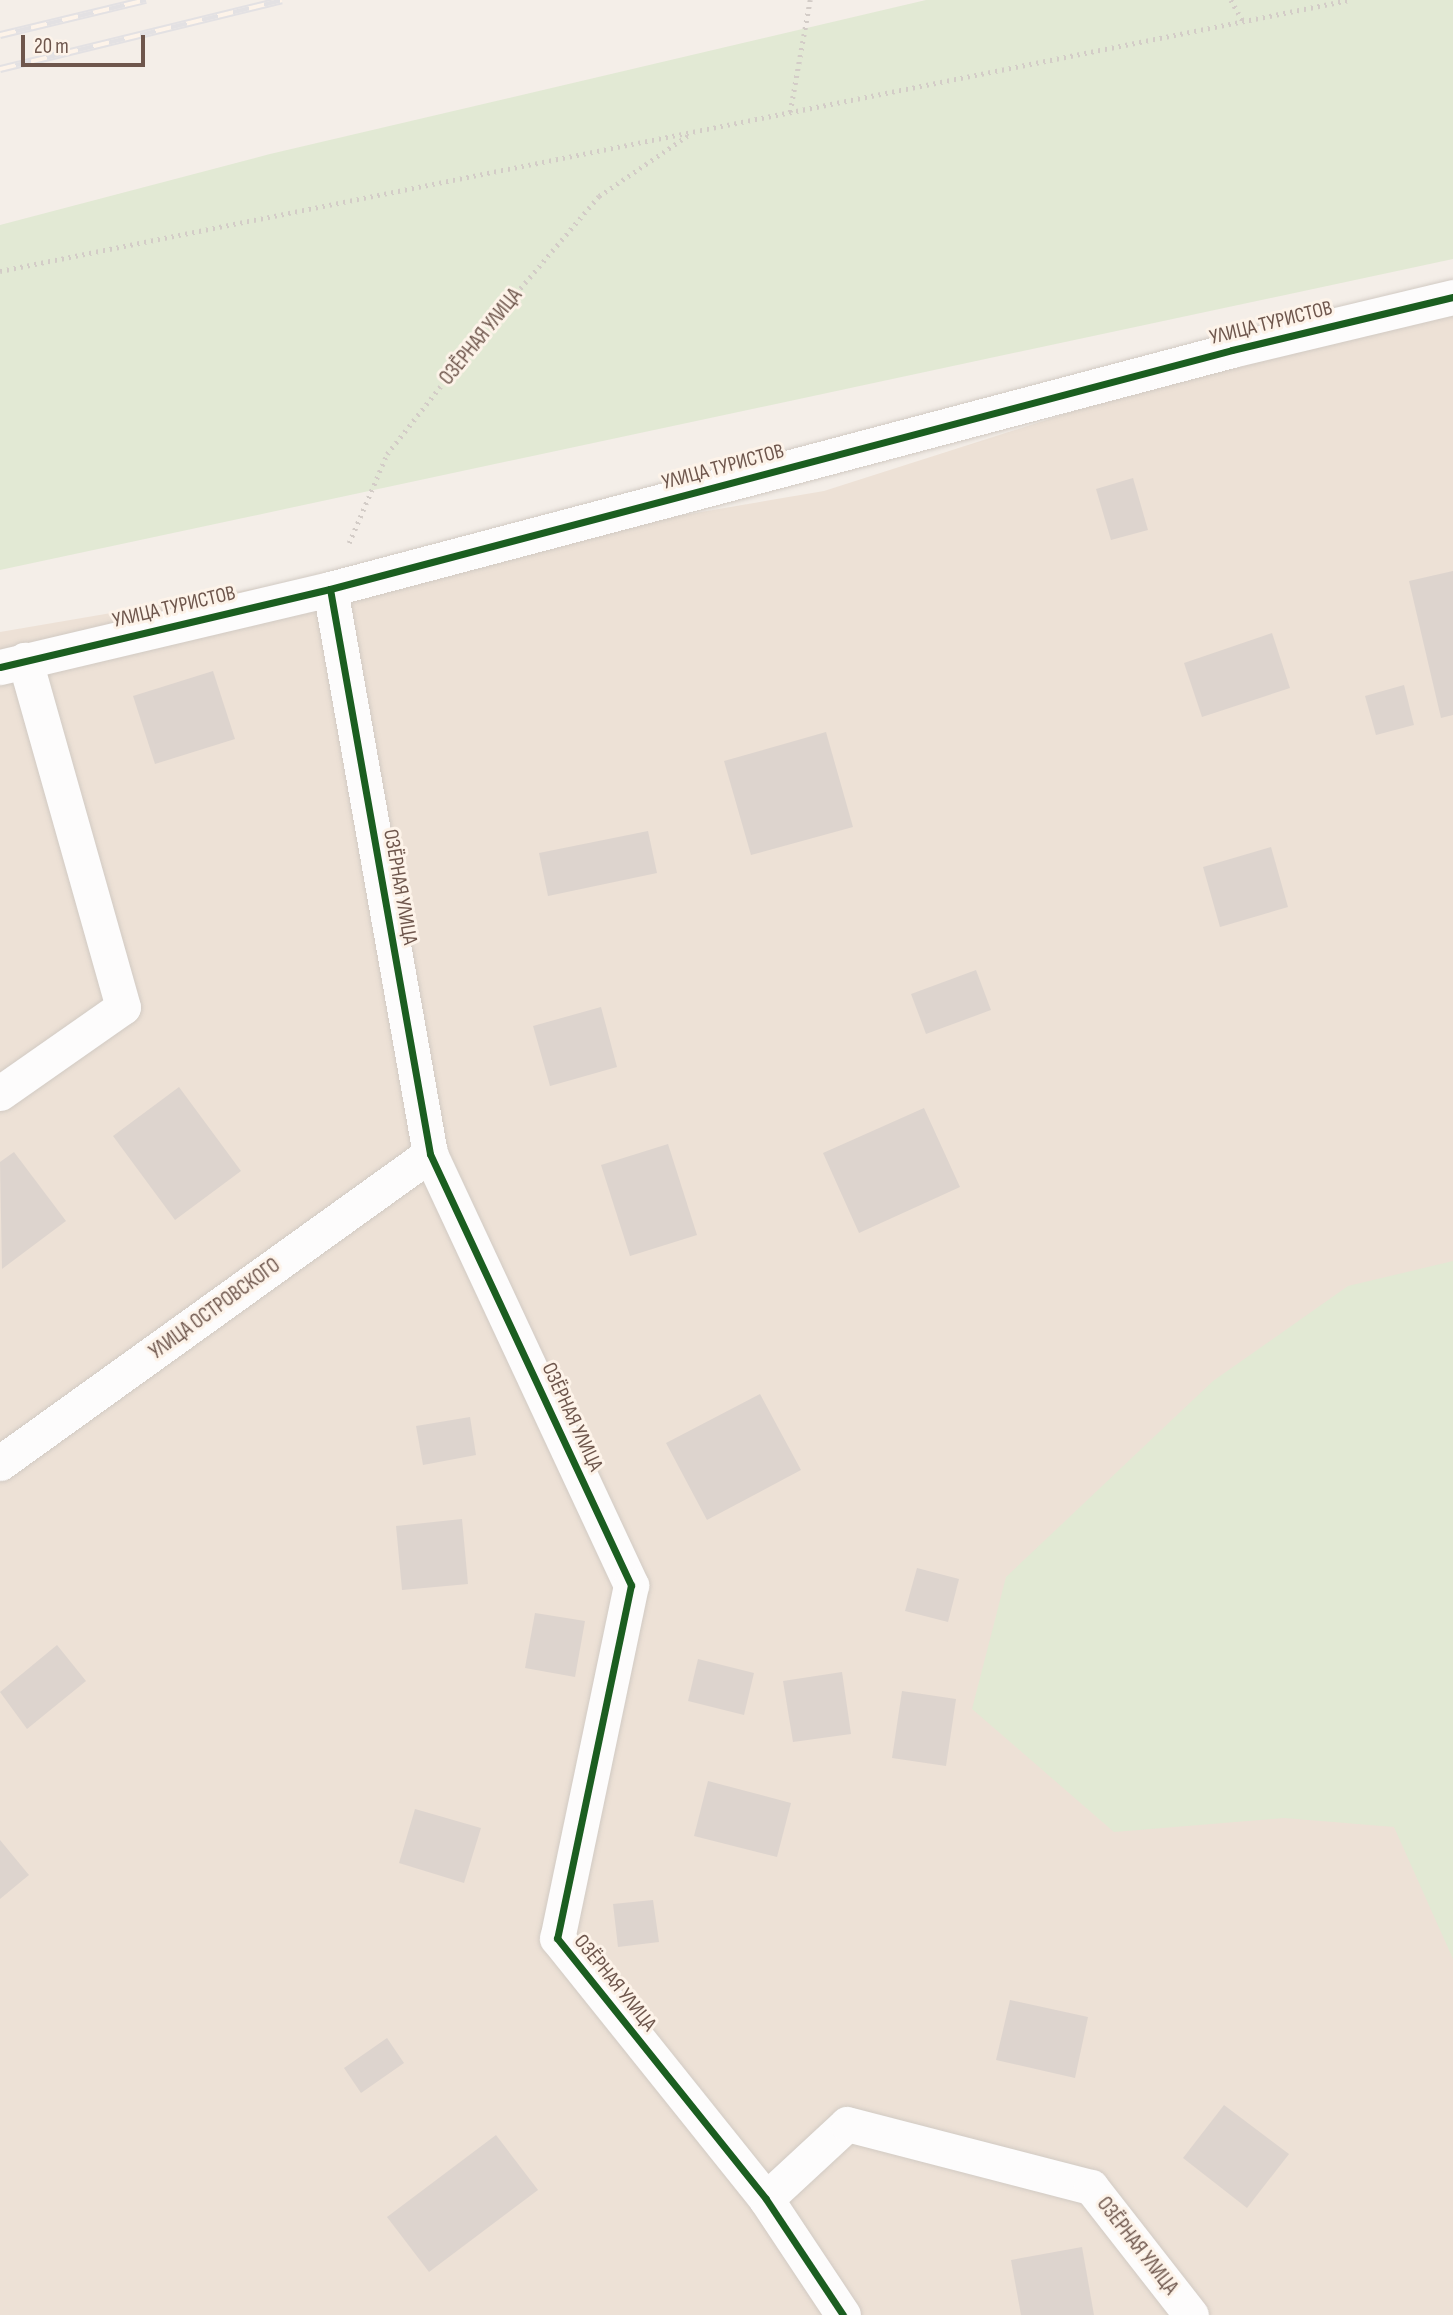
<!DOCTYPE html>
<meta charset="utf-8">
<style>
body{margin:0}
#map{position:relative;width:1453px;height:2315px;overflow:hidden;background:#f4eee8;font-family:"Sofia Sans Condensed",sans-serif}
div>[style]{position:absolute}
.residential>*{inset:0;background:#ede1d6}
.green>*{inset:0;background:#e2e9d4}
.building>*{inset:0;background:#ddd4ce}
.path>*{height:4.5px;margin-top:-2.25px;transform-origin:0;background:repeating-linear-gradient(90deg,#d3ccc7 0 2px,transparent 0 7px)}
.roads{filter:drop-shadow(0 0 2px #d1cac3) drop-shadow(0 0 2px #d1cac3)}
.street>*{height:35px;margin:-17.5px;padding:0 17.5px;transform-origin:17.5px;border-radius:17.5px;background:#fdfcfc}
.rail>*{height:8px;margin-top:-4px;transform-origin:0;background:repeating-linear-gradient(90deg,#fdf3e9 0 16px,#e3e1e3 0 32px);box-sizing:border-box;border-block:2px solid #e3e1e3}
.cycleway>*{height:7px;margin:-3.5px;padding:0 3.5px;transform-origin:3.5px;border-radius:3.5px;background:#1b5e20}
span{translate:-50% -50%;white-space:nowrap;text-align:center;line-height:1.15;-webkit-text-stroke:6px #fdf3e9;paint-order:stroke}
.street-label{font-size:21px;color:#6e564c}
.scale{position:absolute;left:21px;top:35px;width:124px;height:32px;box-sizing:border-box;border:4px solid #6e564c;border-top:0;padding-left:9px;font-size:21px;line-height:24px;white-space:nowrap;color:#6e564c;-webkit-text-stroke:5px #fdf3e9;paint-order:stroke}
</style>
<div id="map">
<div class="residential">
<div style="clip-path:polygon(1453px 290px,1453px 2315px,0 2315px,0 632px,824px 491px)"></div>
</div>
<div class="green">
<div style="clip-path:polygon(926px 0,1453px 0,1453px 259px,0 570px,0 225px,270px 154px)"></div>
<div style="clip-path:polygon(1453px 1261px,1453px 1959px,1394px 1827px,1284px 1818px,1114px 1832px,972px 1709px,1006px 1577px,1213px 1381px,1348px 1286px)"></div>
</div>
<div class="building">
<div style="clip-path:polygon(1133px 478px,1148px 530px,1111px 540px,1096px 489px)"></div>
<div style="clip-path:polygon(1453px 571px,1453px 715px,1441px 718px,1409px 581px)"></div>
<div style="clip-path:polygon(1272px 633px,1290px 688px,1202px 717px,1184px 663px)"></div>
<div style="clip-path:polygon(213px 671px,235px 739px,155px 764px,133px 696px)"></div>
<div style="clip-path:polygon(1404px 685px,1414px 725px,1376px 735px,1365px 696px)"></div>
<div style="clip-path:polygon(826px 732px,853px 827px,751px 855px,724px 761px)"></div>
<div style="clip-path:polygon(648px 831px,657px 873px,548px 896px,539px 853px)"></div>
<div style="clip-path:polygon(1271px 847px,1288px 907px,1220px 927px,1203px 867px)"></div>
<div style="clip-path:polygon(976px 970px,991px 1010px,926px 1034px,911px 994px)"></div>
<div style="clip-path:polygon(601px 1007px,617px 1067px,550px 1086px,533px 1026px)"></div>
<div style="clip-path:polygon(179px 1087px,241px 1171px,175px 1220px,113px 1136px)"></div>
<div style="clip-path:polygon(924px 1108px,960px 1187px,859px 1233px,823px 1153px)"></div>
<div style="clip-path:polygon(668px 1144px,697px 1235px,630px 1256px,601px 1165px)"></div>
<div style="clip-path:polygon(14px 1152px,66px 1221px,2px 1269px,0 1162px)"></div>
<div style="clip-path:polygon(760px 1394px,801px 1470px,707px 1520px,666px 1443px)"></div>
<div style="clip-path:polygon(470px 1417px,476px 1455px,423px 1465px,416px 1426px)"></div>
<div style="clip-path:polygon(462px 1519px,468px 1584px,402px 1590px,396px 1526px)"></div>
<div style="clip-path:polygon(917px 1568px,959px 1579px,948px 1622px,905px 1611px)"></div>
<div style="clip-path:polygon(535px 1613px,585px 1621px,575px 1677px,525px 1668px)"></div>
<div style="clip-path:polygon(57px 1645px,86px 1681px,27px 1729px,0 1692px)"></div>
<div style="clip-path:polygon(698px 1659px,754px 1673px,744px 1715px,688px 1701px)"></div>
<div style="clip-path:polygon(842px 1672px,851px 1734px,793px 1742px,783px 1681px)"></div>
<div style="clip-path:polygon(902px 1691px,956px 1699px,946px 1766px,892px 1758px)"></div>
<div style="clip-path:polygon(708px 1781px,791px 1803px,777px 1857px,694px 1836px)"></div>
<div style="clip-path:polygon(415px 1809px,481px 1828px,464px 1883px,399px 1863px)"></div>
<div style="clip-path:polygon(0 1840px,29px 1875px,0 1899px)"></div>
<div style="clip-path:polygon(653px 1900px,659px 1942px,618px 1947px,613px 1904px)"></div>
<div style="clip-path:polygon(1010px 2000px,1088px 2017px,1075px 2078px,996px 2060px)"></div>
<div style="clip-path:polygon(387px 2038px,404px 2063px,361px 2093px,344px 2068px)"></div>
<div style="clip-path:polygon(1224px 2105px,1289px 2154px,1247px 2208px,1183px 2158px)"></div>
<div style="clip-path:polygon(496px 2135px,538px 2190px,429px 2272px,387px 2217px)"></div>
<div style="clip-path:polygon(1082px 2247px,1094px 2315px,1021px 2315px,1011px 2260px)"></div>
</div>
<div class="path">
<div style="left:1231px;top:0;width:24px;rotate:60deg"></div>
<div style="left:790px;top:112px;width:114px;rotate:-79.9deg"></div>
<div style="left:0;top:271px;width:1376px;rotate:-11.36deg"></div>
<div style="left:349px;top:543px;width:97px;rotate:-66.9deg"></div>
<div style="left:387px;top:454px;width:157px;rotate:-51.7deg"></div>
<div style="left:484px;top:331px;width:177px;rotate:-49.6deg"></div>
<div style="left:599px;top:196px;width:110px;rotate:-34.3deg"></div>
</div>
<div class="roads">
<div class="street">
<div style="left:330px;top:589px;width:574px;rotate:79.96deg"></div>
<div style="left:430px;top:1154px;width:476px;rotate:65deg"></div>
<div style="left:631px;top:1585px;width:361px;rotate:101.8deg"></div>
<div style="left:557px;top:1938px;width:334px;rotate:51.3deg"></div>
<div style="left:766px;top:2199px;width:139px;rotate:56.4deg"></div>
<div style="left:0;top:667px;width:339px;rotate:-13.3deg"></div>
<div style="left:330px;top:589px;width:933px;rotate:-14.84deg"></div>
<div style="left:1232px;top:350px;width:227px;rotate:-13.5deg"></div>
<div style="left:0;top:1093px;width:150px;rotate:-35deg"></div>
<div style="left:123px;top:1007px;width:361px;rotate:-105.8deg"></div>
<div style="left:0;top:1463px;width:530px;rotate:-35.7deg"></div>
<div style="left:766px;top:2199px;width:110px;rotate:-42.8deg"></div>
<div style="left:847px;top:2124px;width:252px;rotate:14.5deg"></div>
<div style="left:1091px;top:2187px;width:162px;rotate:52deg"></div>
</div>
</div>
<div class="rail">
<div style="left:0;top:35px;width:150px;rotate:-13.5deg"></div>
<div style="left:0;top:69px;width:290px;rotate:-13.7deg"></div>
</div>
<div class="cycleway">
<div style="left:330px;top:589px;width:574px;rotate:79.96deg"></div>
<div style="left:430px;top:1154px;width:476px;rotate:65deg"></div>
<div style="left:631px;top:1585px;width:361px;rotate:101.8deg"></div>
<div style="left:557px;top:1938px;width:334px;rotate:51.3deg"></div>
<div style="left:766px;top:2199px;width:139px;rotate:56.4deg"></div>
<div style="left:0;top:667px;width:339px;rotate:-13.3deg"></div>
<div style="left:330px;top:589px;width:933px;rotate:-14.84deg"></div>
<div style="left:1232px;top:350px;width:227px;rotate:-13.5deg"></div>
</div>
<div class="street-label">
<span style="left:1271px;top:323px;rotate:-14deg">УЛИЦА ТУРИСТОВ</span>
<span style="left:481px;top:337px;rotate:-51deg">ОЗЁРНАЯ УЛИЦА</span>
<span style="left:723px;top:467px;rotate:-15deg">УЛИЦА ТУРИСТОВ</span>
<span style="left:174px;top:607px;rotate:-13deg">УЛИЦА ТУРИСТОВ</span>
<span style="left:400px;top:887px;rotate:80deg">ОЗЁРНАЯ УЛИЦА</span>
<span style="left:215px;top:1309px;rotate:-36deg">УЛИЦА ОСТРОВСКОГО</span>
<span style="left:572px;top:1417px;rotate:65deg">ОЗЁРНАЯ УЛИЦА</span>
<span style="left:615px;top:1983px;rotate:51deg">ОЗЁРНАЯ УЛИЦА</span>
<span style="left:1137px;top:2246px;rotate:52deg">ОЗЁРНАЯ УЛИЦА</span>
</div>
<div class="scale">20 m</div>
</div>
